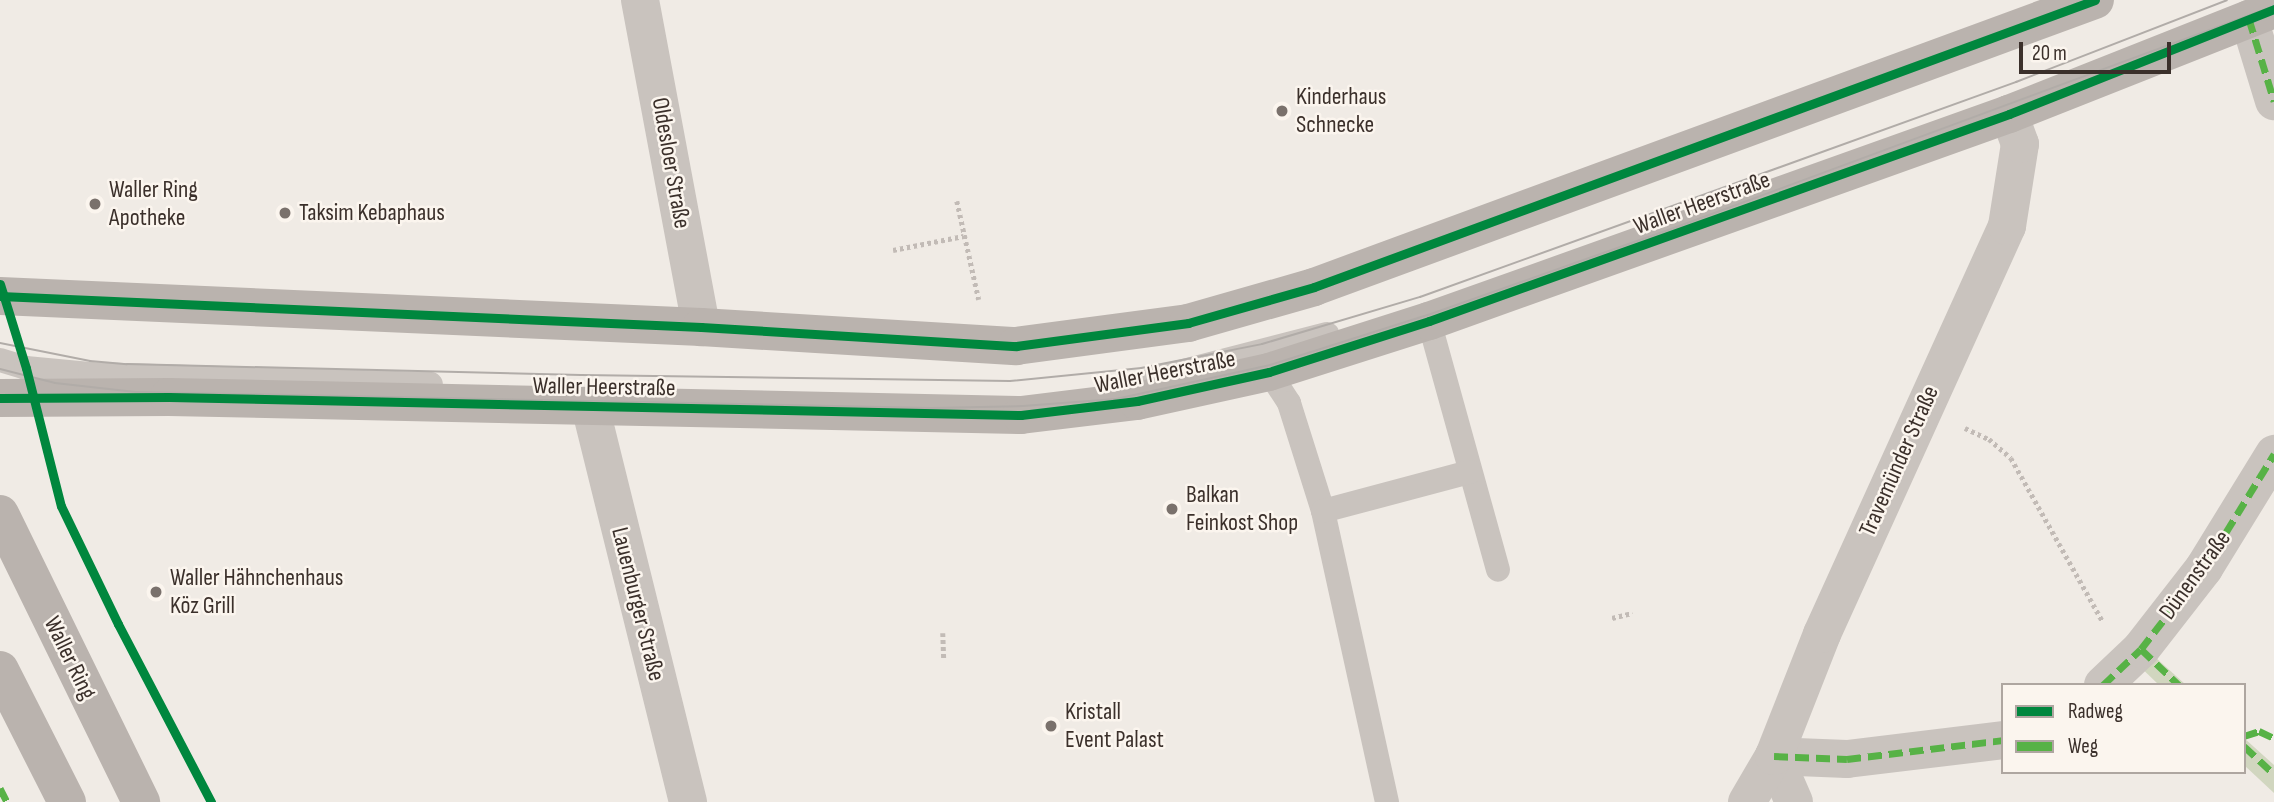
<!DOCTYPE html>
<meta charset="utf-8">
<style>
body{margin:0}
#map{position:relative;width:2274px;height:802px;overflow:hidden;background:#f0ebe5;font-family:"Sofia Sans Condensed",sans-serif}
div>[style]{position:absolute}
.green>*{inset:0;background:#d1d6bf}
.path>*{height:4.5px;margin-top:-2.25px;transform-origin:0;background:repeating-linear-gradient(90deg,#c2bbb6 0 3.5px,transparent 0 7px)}
.service>*{height:24px;margin:-12px;padding:0 12px;transform-origin:12px;border-radius:12px;background:#c9c3be}
.minor>*{height:38px;margin:-19px;padding:0 19px;transform-origin:19px;border-radius:19px;background:#c9c3be}
.secondary>*{height:38px;margin:-19px;padding:0 19px;transform-origin:19px;border-radius:19px;background:#bab3ae}
.tram>*{height:2px;margin:-1px;padding:0 1px;transform-origin:1px;border-radius:1px;background:#b1aca8}
.quiet>*{height:7px;margin-top:-3.5px;transform-origin:0;background:repeating-linear-gradient(90deg,#57b246 0 14px,transparent 0 21px)}
.cycleway>*{height:9px;margin:-4.5px;padding:0 4.5px;transform-origin:4.5px;border-radius:4.5px;background:#00873e}
.dots>*{width:19px;height:19px;translate:-50% -50%;box-sizing:border-box;border:4px solid #fbf5ee;border-radius:50%}
span{translate:-50% -50%;white-space:nowrap;text-align:center;line-height:1.15;-webkit-text-stroke:5px #fbf5ee;paint-order:stroke}
.poi-label{font-size:24px;color:#3b302b}
.left{translate:0 -50%;text-align:left}
.street-label{font-size:24px;color:#3b302b}
.legend{position:absolute;left:2001px;top:683px;width:245px;height:91px;box-sizing:border-box;background:#fbf5ee;border:2px solid #aea6a0;margin:0;padding:9px 12px;list-style:none;font-size:21px;color:#3b302b}
.legend li{display:flex;align-items:center;gap:14px;height:35px}
.legend b{width:35px;border:2px solid #aea6a0}
.scale{position:absolute;left:2019px;top:42px;width:152px;height:32px;box-sizing:border-box;border:4px solid #3b302b;border-top:0;padding-left:9px;font-size:21px;line-height:24px;white-space:nowrap;color:#3b302b;-webkit-text-stroke:5px #fbf5ee;paint-order:stroke}
</style>
<div id="map">
<div class="green">
<div style="clip-path:polygon(2145px 648px,2186px 685px,2159px 685px,2133px 660px)"></div>
<div style="clip-path:polygon(2244px 738px,2274px 765px,2274px 793px,2244px 765px)"></div>
</div>
<div class="path">
<div style="left:957px;top:201px;width:101px;rotate:77.5deg"></div>
<div style="left:893px;top:250px;width:72px;rotate:-11.2deg"></div>
<div style="left:1965px;top:428px;width:26px;rotate:25deg"></div>
<div style="left:1989px;top:439px;width:29px;rotate:41deg"></div>
<div style="left:2011px;top:458px;width:188px;rotate:60.7deg"></div>
<div style="left:1612px;top:618px;width:21px;rotate:-14deg"></div>
<div style="left:943px;top:633px;width:27px;rotate:88deg"></div>
</div>
<div class="service">
<div style="left:1429px;top:321px;width:258px;rotate:74.5deg"></div>
<div style="left:0;top:360px;width:27px;rotate:17deg"></div>
<div style="left:26px;top:368px;width:64px;rotate:5.4deg"></div>
<div style="left:90px;top:374px;width:341px;rotate:1.7deg"></div>
<div style="left:1269px;top:372px;width:37px;rotate:57deg"></div>
<div style="left:1289px;top:403px;width:113px;rotate:72.5deg"></div>
<div style="left:1323px;top:511px;width:298px;rotate:77.6deg"></div>
<div style="left:1152px;top:379px;width:181px;rotate:-14.4deg"></div>
<div style="left:1323px;top:511px;width:152px;rotate:-14.9deg"></div>
</div>
<div class="minor">
<div style="left:640px;top:0;width:333px;rotate:79.4deg"></div>
<div style="left:2249px;top:19px;width:86px;rotate:73deg"></div>
<div style="left:590px;top:406px;width:408px;rotate:76.1deg"></div>
<div style="left:2103px;top:685px;width:52px;rotate:-43.5deg"></div>
<div style="left:2141px;top:649px;width:103px;rotate:-52.1deg"></div>
<div style="left:2204px;top:568px;width:134px;rotate:-58.4deg"></div>
<div style="left:1774px;top:756px;width:73px;rotate:2.4deg"></div>
<div style="left:1847px;top:759px;width:157px;rotate:-6.9deg"></div>
<div style="left:1774px;top:756px;width:50px;rotate:66.5deg"></div>
<div style="left:1747px;top:802px;width:53px;rotate:-59.6deg"></div>
<div style="left:1774px;top:756px;width:131px;rotate:-68.5deg"></div>
<div style="left:1822px;top:634px;width:448px;rotate:-65.6deg"></div>
<div style="left:2007px;top:226px;width:83px;rotate:-81deg"></div>
<div style="left:2020px;top:144px;width:32px;rotate:-110deg"></div>
</div>
<div class="secondary">
<div style="left:0;top:296px;width:702px;rotate:2.53deg"></div>
<div style="left:701px;top:327px;width:316px;rotate:3.5deg"></div>
<div style="left:1016px;top:346px;width:174px;rotate:-7.6deg"></div>
<div style="left:1188px;top:323px;width:131px;rotate:-15.9deg"></div>
<div style="left:1314px;top:287px;width:832px;rotate:-20.18deg"></div>
<div style="left:0;top:398px;width:169px;rotate:-0.3deg"></div>
<div style="left:169px;top:397px;width:852px;rotate:1.21deg"></div>
<div style="left:1021px;top:415px;width:117px;rotate:-6.9deg"></div>
<div style="left:1137px;top:401px;width:135px;rotate:-12.4deg"></div>
<div style="left:1269px;top:372px;width:168px;rotate:-17.7deg"></div>
<div style="left:1429px;top:321px;width:616px;rotate:-19.64deg"></div>
<div style="left:2009px;top:114px;width:285px;rotate:-21.6deg"></div>
<div style="left:0;top:514px;width:321px;rotate:63.9deg"></div>
<div style="left:0;top:670px;width:148px;rotate:63.1deg"></div>
</div>
<div class="tram">
<div style="left:0;top:343px;width:92px;rotate:11.3deg"></div>
<div style="left:90px;top:361px;width:37px;rotate:5deg"></div>
<div style="left:127px;top:364px;width:454px;rotate:1.4deg"></div>
<div style="left:581px;top:375px;width:429px;rotate:0.8deg"></div>
<div style="left:1010px;top:381px;width:132px;rotate:-5.7deg"></div>
<div style="left:1141px;top:368px;width:123px;rotate:-11.2deg"></div>
<div style="left:1262px;top:344px;width:165px;rotate:-16.6deg"></div>
<div style="left:1420px;top:297px;width:634px;rotate:-19.84deg"></div>
<div style="left:2016px;top:82px;width:226px;rotate:-21.2deg"></div>
<div style="left:0;top:369px;width:57px;rotate:14.3deg"></div>
<div style="left:55px;top:383px;width:81px;rotate:6.3deg"></div>
<div style="left:136px;top:392px;width:795px;rotate:1.15deg"></div>
<div style="left:931px;top:408px;width:92px;rotate:-1.2deg"></div>
<div style="left:1023px;top:406px;width:93px;rotate:-4.3deg"></div>
<div style="left:1116px;top:399px;width:158px;rotate:-12.4deg"></div>
<div style="left:1270px;top:365px;width:166px;rotate:-17.6deg"></div>
<div style="left:1428px;top:315px;width:269px;rotate:-19.5deg"></div>
<div style="left:1682px;top:225px;width:631px;rotate:-20.3deg"></div>
</div>
<div class="quiet">
<div style="left:2249px;top:19px;width:86px;rotate:73deg"></div>
<div style="left:2141px;top:649px;width:52px;rotate:43.5deg"></div>
<div style="left:2103px;top:685px;width:52px;rotate:-43.5deg"></div>
<div style="left:2141px;top:649px;width:103px;rotate:-52.1deg"></div>
<div style="left:2204px;top:568px;width:134px;rotate:-58.4deg"></div>
<div style="left:2244px;top:736px;width:16px;rotate:-18deg"></div>
<div style="left:2259px;top:731px;width:17px;rotate:25deg"></div>
<div style="left:2244px;top:746px;width:41px;rotate:43deg"></div>
<div style="left:1774px;top:756px;width:73px;rotate:2.4deg"></div>
<div style="left:1847px;top:759px;width:157px;rotate:-6.9deg"></div>
<div style="left:0;top:788px;width:16px;rotate:63deg"></div>
</div>
<div class="cycleway">
<div style="left:0;top:284px;width:88px;rotate:72.8deg"></div>
<div style="left:26px;top:368px;width:142px;rotate:75.8deg"></div>
<div style="left:61px;top:506px;width:131px;rotate:64.2deg"></div>
<div style="left:118px;top:624px;width:201px;rotate:62.4deg"></div>
<div style="left:0;top:296px;width:702px;rotate:2.53deg"></div>
<div style="left:701px;top:327px;width:316px;rotate:3.5deg"></div>
<div style="left:1016px;top:346px;width:174px;rotate:-7.6deg"></div>
<div style="left:1188px;top:323px;width:131px;rotate:-15.9deg"></div>
<div style="left:1314px;top:287px;width:832px;rotate:-20.18deg"></div>
<div style="left:0;top:398px;width:169px;rotate:-0.3deg"></div>
<div style="left:169px;top:397px;width:852px;rotate:1.21deg"></div>
<div style="left:1021px;top:415px;width:117px;rotate:-6.9deg"></div>
<div style="left:1137px;top:401px;width:135px;rotate:-12.4deg"></div>
<div style="left:1269px;top:372px;width:168px;rotate:-17.7deg"></div>
<div style="left:1429px;top:321px;width:616px;rotate:-19.64deg"></div>
<div style="left:2009px;top:114px;width:285px;rotate:-21.6deg"></div>
</div>
<div class="dots">
<div style="left:1282px;top:111px;background:#7a716c"></div>
<div style="left:95px;top:204px;background:#7a716c"></div>
<div style="left:285px;top:213px;background:#7a716c"></div>
<div style="left:1172px;top:509px;background:#7a716c"></div>
<div style="left:156px;top:592px;background:#7a716c"></div>
<div style="left:1051px;top:726px;background:#7a716c"></div>
</div>
<div class="poi-label">
<span class="left" style="left:1296px;top:111px">Kinderhaus<br>Schnecke</span>
<span class="left" style="left:109px;top:204px">Waller Ring<br>Apotheke</span>
<span class="left" style="left:299px;top:213px">Taksim Kebaphaus</span>
<span class="left" style="left:1186px;top:509px">Balkan<br>Feinkost Shop</span>
<span class="left" style="left:170px;top:592px">Waller Hähnchenhaus<br>Köz Grill</span>
<span class="left" style="left:1065px;top:726px">Kristall<br>Event Palast</span>
</div>
<div class="street-label">
<span style="left:671px;top:163px;rotate:80deg">Oldesloer Straße</span>
<span style="left:1702px;top:203px;rotate:-20deg">Waller Heerstraße</span>
<span style="left:1165px;top:372px;rotate:-11deg">Waller Heerstraße</span>
<span style="left:604px;top:387px;rotate:1deg">Waller Heerstraße</span>
<span style="left:1899px;top:461px;rotate:-66deg">Travemünder Straße</span>
<span style="left:2195px;top:575px;rotate:-54deg">Dünenstraße</span>
<span style="left:638px;top:604px;rotate:76deg">Lauenburger Straße</span>
<span style="left:70px;top:658px;rotate:64deg">Waller Ring</span>
</div>
<ul class="legend">
<li><b style="height:9px;background:#00873e"></b>Radweg</li>
<li><b style="height:9px;background:#57b246"></b>Weg</li>
</ul>
<div class="scale">20 m</div>
</div>
